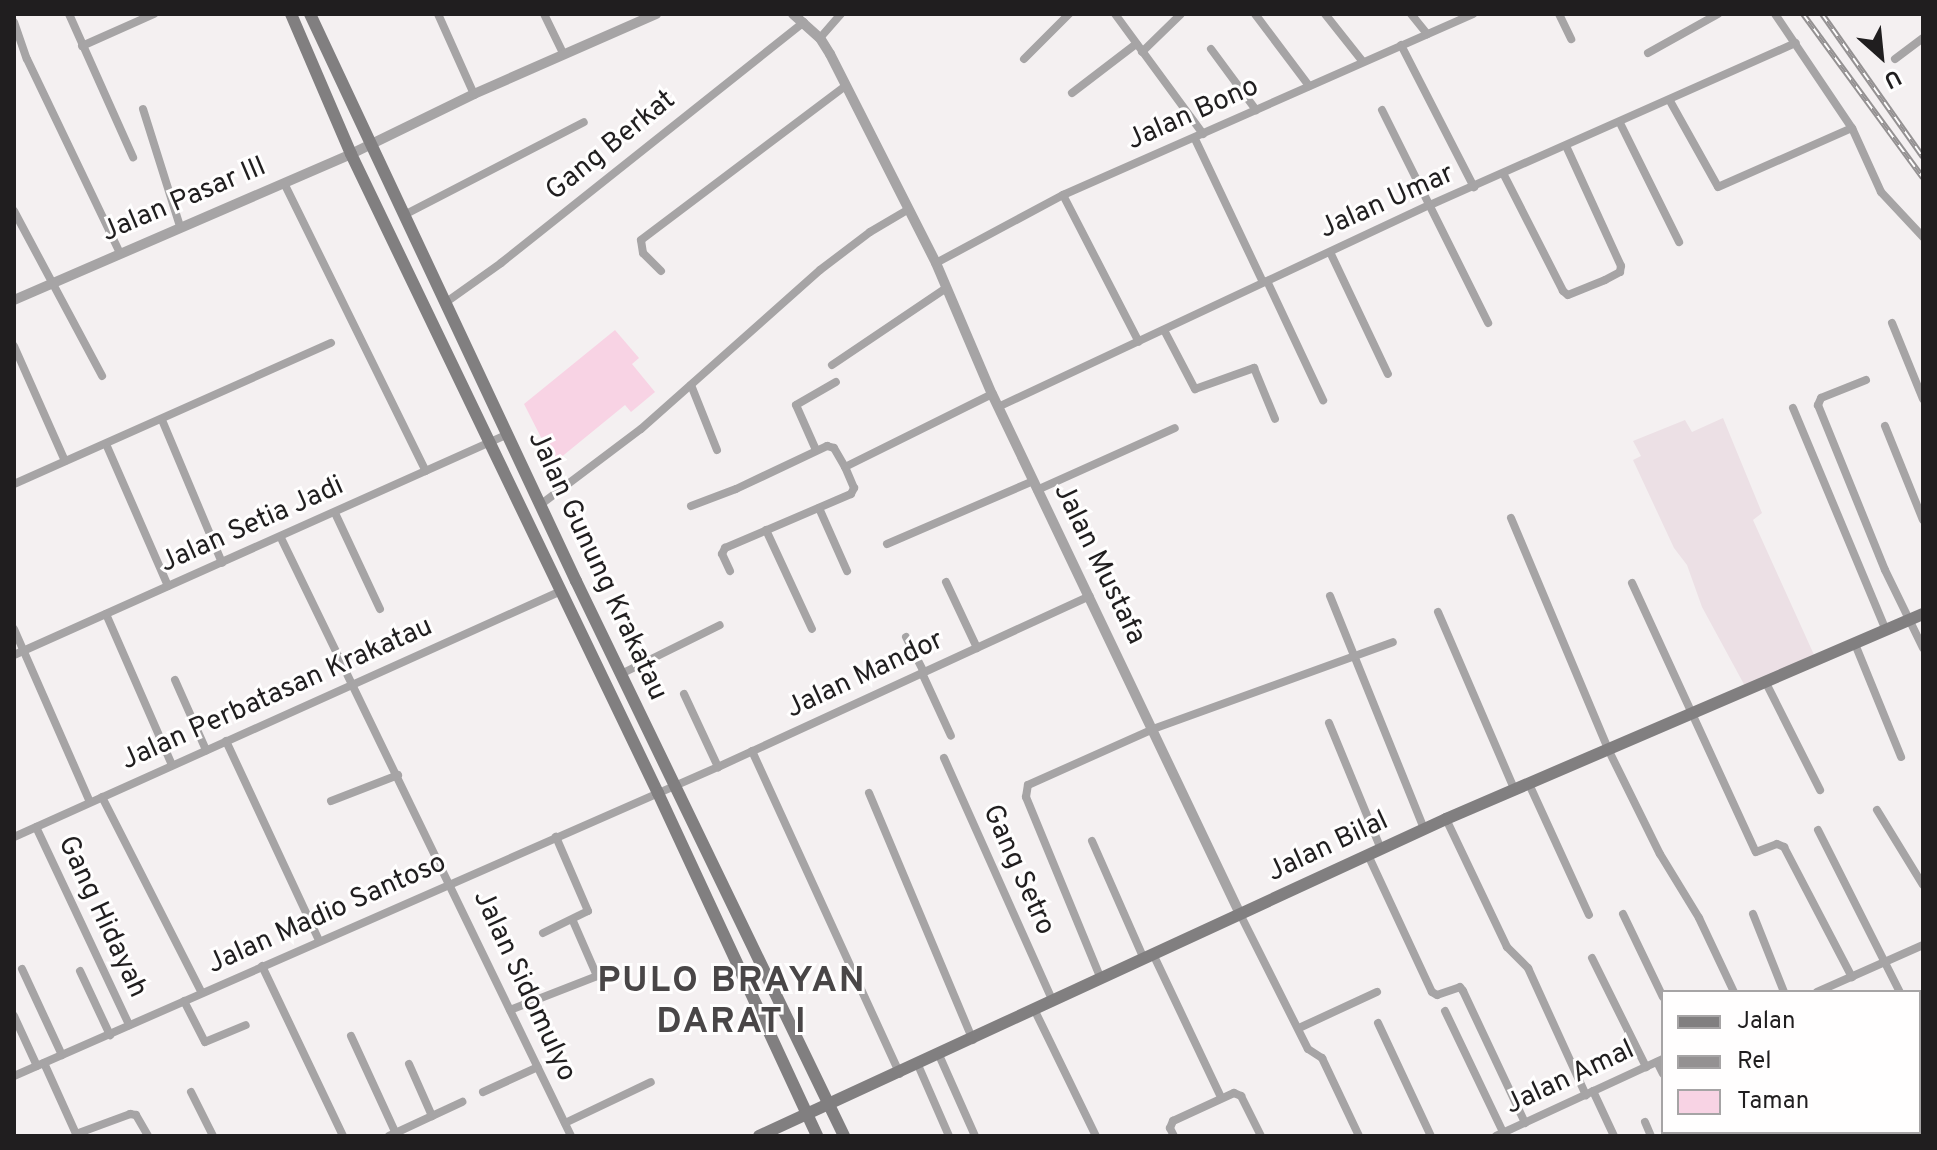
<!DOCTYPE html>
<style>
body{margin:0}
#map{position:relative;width:1937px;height:1150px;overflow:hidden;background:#f4f0f1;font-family:Overpass,sans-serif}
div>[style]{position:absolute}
.built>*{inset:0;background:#ece0e5}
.green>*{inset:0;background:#f8d3e4}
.minor>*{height:8px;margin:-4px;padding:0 4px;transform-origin:4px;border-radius:4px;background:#a6a4a5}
.tertiary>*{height:10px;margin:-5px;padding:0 5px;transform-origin:5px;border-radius:5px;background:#a6a4a5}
.secondary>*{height:12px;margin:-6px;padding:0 6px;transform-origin:6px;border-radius:6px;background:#817f80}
.rail>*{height:6px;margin-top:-3px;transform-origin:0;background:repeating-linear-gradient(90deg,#fffefe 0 9px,#949192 0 18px);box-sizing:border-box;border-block:2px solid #949192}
span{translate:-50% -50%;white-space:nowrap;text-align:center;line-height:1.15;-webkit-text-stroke:6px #fffefe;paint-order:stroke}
.street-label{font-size:28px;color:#201e1f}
.district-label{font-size:36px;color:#494647;font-weight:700;letter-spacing:2px}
.frame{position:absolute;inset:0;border:16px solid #201e1f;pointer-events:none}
.legend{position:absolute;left:1661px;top:990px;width:260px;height:144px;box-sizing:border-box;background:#fffefe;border:2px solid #a6a4a5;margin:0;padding:10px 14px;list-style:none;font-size:24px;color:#201e1f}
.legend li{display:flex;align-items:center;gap:16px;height:40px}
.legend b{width:40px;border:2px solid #a6a4a5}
.north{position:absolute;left:1841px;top:16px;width:80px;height:80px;-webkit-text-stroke:6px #fffefe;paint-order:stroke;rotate:153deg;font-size:22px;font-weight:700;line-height:32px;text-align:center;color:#201e1f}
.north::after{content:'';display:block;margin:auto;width:28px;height:36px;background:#201e1f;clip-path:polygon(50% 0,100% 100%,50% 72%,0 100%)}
</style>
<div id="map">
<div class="built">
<div style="clip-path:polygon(1723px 418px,1762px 513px,1753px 520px,1815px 657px,1746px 688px,1702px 607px,1687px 565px,1674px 548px,1633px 460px,1641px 456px,1633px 441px,1685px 420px,1692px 432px)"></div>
</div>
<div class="green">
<div style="clip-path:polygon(615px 330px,639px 358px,632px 364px,655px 392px,631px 412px,625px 405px,554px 463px,524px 404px)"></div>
</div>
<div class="minor">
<div style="left:69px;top:14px;width:157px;rotate:65.9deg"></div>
<div style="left:438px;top:14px;width:88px;rotate:65.8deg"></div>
<div style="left:544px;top:14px;width:43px;rotate:64deg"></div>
<div style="left:1115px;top:14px;width:149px;rotate:53.7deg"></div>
<div style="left:1255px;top:14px;width:90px;rotate:53.1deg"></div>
<div style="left:1325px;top:14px;width:61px;rotate:51.6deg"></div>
<div style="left:1411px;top:14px;width:26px;rotate:51deg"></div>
<div style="left:1559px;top:14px;width:28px;rotate:64deg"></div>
<div style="left:1775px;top:14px;width:138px;rotate:56deg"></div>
<div style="left:1852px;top:128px;width:70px;rotate:65.6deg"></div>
<div style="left:1881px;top:192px;width:62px;rotate:47deg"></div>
<div style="left:14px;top:22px;width:39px;rotate:71deg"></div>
<div style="left:27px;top:59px;width:215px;rotate:64.4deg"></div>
<div style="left:820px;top:38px;width:32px;rotate:-49deg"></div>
<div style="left:1401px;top:45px;width:160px;rotate:62.8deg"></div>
<div style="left:82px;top:46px;width:79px;rotate:-24deg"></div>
<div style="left:1211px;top:49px;width:76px;rotate:53.6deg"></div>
<div style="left:1142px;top:52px;width:54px;rotate:-44.3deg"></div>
<div style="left:1648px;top:53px;width:80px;rotate:-29.1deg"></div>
<div style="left:1024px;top:59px;width:64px;rotate:-45deg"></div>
<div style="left:1895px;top:59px;width:35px;rotate:-37deg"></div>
<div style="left:1072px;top:93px;width:81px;rotate:-37.4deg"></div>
<div style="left:1670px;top:101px;width:98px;rotate:60.8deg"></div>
<div style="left:1718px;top:187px;width:146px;rotate:-23.8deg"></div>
<div style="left:143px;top:109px;width:123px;rotate:72.5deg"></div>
<div style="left:1382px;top:110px;width:238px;rotate:63.5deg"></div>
<div style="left:1620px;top:123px;width:133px;rotate:63.6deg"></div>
<div style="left:1195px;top:139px;width:158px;rotate:64.6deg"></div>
<div style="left:1504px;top:175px;width:130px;rotate:63deg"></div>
<div style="left:1563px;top:291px;width:6px;rotate:39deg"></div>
<div style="left:1568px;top:295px;width:40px;rotate:-22deg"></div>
<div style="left:1605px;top:280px;width:17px;rotate:-28deg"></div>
<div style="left:1620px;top:272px;width:6px;rotate:-81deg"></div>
<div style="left:1621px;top:266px;width:132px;rotate:-114.6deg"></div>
<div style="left:284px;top:183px;width:321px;rotate:63.8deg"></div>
<div style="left:1063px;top:195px;width:165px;rotate:62.7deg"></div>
<div style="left:14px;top:211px;width:187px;rotate:61.9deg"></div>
<div style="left:406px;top:214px;width:200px;rotate:-27.3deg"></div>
<div style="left:1330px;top:252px;width:135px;rotate:64.6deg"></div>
<div style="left:936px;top:263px;width:144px;rotate:-28.2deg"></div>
<div style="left:1063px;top:195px;width:448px;rotate:-23.8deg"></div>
<div style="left:661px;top:271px;width:25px;rotate:-135deg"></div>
<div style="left:643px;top:253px;width:13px;rotate:-99deg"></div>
<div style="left:641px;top:240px;width:254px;rotate:-37deg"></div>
<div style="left:1267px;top:281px;width:132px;rotate:64.8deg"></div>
<div style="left:445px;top:303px;width:69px;rotate:-35.5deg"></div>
<div style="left:501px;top:263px;width:387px;rotate:-38.5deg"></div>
<div style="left:1892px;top:323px;width:82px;rotate:67.8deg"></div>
<div style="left:1164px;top:330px;width:67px;rotate:62.3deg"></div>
<div style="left:1195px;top:389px;width:63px;rotate:-19.6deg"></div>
<div style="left:1254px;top:368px;width:55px;rotate:67.6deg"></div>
<div style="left:14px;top:346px;width:126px;rotate:66.1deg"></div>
<div style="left:832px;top:365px;width:138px;rotate:-34deg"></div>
<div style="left:1866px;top:380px;width:48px;rotate:158.2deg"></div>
<div style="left:1821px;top:398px;width:8px;rotate:113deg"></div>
<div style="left:1818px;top:405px;width:178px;rotate:67.9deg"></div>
<div style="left:1885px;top:570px;width:87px;rotate:64deg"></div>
<div style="left:691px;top:385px;width:70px;rotate:68.2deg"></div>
<div style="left:998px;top:407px;width:477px;rotate:-25.1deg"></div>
<div style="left:1430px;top:205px;width:400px;rotate:-23.9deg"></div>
<div style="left:1793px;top:408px;width:241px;rotate:67.3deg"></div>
<div style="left:162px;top:420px;width:155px;rotate:67.2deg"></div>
<div style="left:1885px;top:426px;width:101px;rotate:68deg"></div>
<div style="left:106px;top:444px;width:155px;rotate:66.4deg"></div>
<div style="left:816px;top:450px;width:49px;rotate:-114deg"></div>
<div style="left:796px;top:405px;width:46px;rotate:-29.9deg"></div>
<div style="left:14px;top:484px;width:347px;rotate:-24deg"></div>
<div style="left:1037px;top:490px;width:151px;rotate:-24.2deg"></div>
<div style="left:540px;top:505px;width:126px;rotate:-37deg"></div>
<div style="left:641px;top:429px;width:239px;rotate:-41.6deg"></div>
<div style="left:820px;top:270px;width:63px;rotate:-37.2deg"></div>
<div style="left:870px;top:232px;width:45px;rotate:-30.5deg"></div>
<div style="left:691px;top:506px;width:48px;rotate:-20.7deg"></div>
<div style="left:736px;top:489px;width:101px;rotate:-25.3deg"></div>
<div style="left:827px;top:446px;width:7px;rotate:16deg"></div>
<div style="left:834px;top:448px;width:22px;rotate:60deg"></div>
<div style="left:845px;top:467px;width:164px;rotate:-26.4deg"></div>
<div style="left:819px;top:508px;width:69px;rotate:66deg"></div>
<div style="left:335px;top:513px;width:106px;rotate:64.9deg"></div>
<div style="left:1511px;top:518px;width:251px;rotate:67.2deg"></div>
<div style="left:1608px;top:749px;width:117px;rotate:63.7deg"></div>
<div style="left:1660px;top:854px;width:75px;rotate:58.6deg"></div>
<div style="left:1699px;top:918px;width:82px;rotate:64.7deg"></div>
<div style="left:766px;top:530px;width:109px;rotate:65.1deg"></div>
<div style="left:281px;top:538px;width:665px;rotate:64.13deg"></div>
<div style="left:887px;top:544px;width:159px;rotate:-23.3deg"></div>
<div style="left:730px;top:571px;width:19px;rotate:-115deg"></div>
<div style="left:722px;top:554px;width:7px;rotate:-63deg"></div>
<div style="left:725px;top:548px;width:137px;rotate:-23.2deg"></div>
<div style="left:851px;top:494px;width:7px;rotate:-63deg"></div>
<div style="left:854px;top:488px;width:23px;rotate:-113deg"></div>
<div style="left:946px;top:582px;width:73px;rotate:64.8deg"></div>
<div style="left:1632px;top:583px;width:296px;rotate:65.3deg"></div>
<div style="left:1756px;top:852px;width:22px;rotate:-21deg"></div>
<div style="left:1777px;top:844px;width:8px;rotate:23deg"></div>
<div style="left:1784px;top:847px;width:147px;rotate:62.4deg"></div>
<div style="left:1330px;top:596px;width:251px;rotate:68deg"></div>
<div style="left:1438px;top:612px;width:195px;rotate:66.7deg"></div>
<div style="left:106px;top:614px;width:165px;rotate:66.4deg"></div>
<div style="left:14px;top:629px;width:189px;rotate:66.3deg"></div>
<div style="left:906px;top:637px;width:39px;rotate:63deg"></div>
<div style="left:1855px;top:644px;width:122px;rotate:67.8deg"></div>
<div style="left:14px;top:655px;width:541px;rotate:-24.1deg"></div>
<div style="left:922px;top:673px;width:69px;rotate:65.3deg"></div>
<div style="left:621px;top:674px;width:110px;rotate:-26.3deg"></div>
<div style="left:175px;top:680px;width:77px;rotate:66.1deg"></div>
<div style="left:1766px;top:683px;width:120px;rotate:63.2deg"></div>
<div style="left:684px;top:694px;width:81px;rotate:65deg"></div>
<div style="left:1329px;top:723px;width:136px;rotate:67.6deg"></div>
<div style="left:226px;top:741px;width:220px;rotate:65deg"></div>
<div style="left:752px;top:751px;width:355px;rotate:65.4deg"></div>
<div style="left:944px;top:758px;width:265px;rotate:65.9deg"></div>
<div style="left:1529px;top:784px;width:144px;rotate:65.4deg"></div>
<div style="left:869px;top:793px;width:268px;rotate:67.2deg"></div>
<div style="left:102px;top:797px;width:220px;rotate:63deg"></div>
<div style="left:331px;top:801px;width:72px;rotate:-21.2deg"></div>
<div style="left:1877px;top:810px;width:88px;rotate:58.5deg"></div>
<div style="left:1446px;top:819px;width:142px;rotate:64.5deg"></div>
<div style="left:1507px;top:947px;width:30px;rotate:45deg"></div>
<div style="left:1528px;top:968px;width:140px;rotate:65.5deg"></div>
<div style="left:36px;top:827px;width:219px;rotate:64.8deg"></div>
<div style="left:1818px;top:830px;width:182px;rotate:63.2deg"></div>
<div style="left:14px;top:837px;width:598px;rotate:-24.21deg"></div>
<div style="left:1092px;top:841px;width:129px;rotate:66.2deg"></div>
<div style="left:1368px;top:855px;width:151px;rotate:65deg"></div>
<div style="left:1432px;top:992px;width:6px;rotate:31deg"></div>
<div style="left:1437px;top:995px;width:24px;rotate:-19deg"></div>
<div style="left:1460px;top:987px;width:5px;rotate:53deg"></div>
<div style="left:1463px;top:991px;width:146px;rotate:64.8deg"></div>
<div style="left:1240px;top:914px;width:151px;rotate:63.3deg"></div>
<div style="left:1308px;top:1049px;width:17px;rotate:33deg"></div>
<div style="left:1322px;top:1058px;width:86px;rotate:64.6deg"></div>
<div style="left:1623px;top:914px;width:92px;rotate:64.3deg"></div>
<div style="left:1753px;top:914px;width:84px;rotate:68.3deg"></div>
<div style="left:543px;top:933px;width:50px;rotate:-26.1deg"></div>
<div style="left:588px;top:911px;width:81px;rotate:-113.4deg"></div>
<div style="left:1153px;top:954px;width:158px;rotate:64.6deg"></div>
<div style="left:1592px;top:958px;width:122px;rotate:63.6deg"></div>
<div style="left:262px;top:966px;width:188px;rotate:64.5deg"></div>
<div style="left:22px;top:969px;width:95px;rotate:65.1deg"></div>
<div style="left:80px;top:971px;width:71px;rotate:64.9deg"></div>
<div style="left:1101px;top:979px;width:197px;rotate:-112.4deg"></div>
<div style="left:1026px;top:797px;width:12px;rotate:-81deg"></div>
<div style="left:1028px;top:785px;width:137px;rotate:-24.1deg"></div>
<div style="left:1153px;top:729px;width:255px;rotate:-19.9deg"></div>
<div style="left:1817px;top:992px;width:116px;rotate:-23.9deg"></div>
<div style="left:184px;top:1001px;width:46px;rotate:62.9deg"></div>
<div style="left:205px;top:1042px;width:44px;rotate:-22.5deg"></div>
<div style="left:1034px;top:1009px;width:141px;rotate:64deg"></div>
<div style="left:510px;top:1010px;width:93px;rotate:-21.3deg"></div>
<div style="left:597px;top:976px;width:60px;rotate:-113.6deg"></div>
<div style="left:1445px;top:1011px;width:139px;rotate:64.4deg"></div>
<div style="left:14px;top:1016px;width:55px;rotate:65.3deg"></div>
<div style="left:1378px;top:1023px;width:125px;rotate:64.9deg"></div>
<div style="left:1299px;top:1028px;width:86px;rotate:-24.8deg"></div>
<div style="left:1919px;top:1032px;width:9px;rotate:63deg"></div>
<div style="left:351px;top:1036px;width:110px;rotate:65.3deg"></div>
<div style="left:939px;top:1055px;width:89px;rotate:66deg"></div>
<div style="left:1657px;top:1062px;width:13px;rotate:63deg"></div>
<div style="left:44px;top:1063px;width:80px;rotate:65.7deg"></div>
<div style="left:409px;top:1064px;width:57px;rotate:66.1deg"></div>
<div style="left:918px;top:1065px;width:77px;rotate:66.4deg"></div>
<div style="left:14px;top:1076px;width:769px;rotate:-23.7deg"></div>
<div style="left:718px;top:767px;width:409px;rotate:-24.7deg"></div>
<div style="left:1593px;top:1091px;width:50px;rotate:65deg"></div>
<div style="left:191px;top:1092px;width:49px;rotate:63.4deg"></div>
<div style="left:483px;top:1092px;width:60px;rotate:-24.4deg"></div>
<div style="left:1645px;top:1122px;width:15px;rotate:67deg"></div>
<div style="left:565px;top:1123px;width:95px;rotate:-25.5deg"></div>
<div style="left:1692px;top:1132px;width:4px;rotate:63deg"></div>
<div style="left:1735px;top:1132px;width:4px;rotate:63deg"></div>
<div style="left:1818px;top:1132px;width:4px;rotate:63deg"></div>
<div style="left:76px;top:1134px;width:58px;rotate:-20.3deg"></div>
<div style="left:130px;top:1114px;width:6px;rotate:9deg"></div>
<div style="left:136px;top:1115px;width:24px;rotate:60deg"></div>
<div style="left:389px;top:1136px;width:81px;rotate:-25deg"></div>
<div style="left:1174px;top:1136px;width:9px;rotate:-117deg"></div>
<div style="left:1170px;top:1128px;width:8px;rotate:-67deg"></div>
<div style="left:1173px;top:1121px;width:67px;rotate:-24.7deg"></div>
<div style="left:1234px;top:1093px;width:8px;rotate:23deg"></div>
<div style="left:1241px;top:1096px;width:45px;rotate:63.4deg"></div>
<div style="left:1496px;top:1136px;width:184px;rotate:-24.8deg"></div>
</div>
<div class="tertiary">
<div style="left:793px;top:14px;width:36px;rotate:42deg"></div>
<div style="left:820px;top:38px;width:19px;rotate:58deg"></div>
<div style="left:830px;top:54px;width:234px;rotate:63.1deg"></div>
<div style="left:936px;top:263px;width:142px;rotate:66.9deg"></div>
<div style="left:992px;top:394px;width:576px;rotate:64.5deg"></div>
<div style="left:14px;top:300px;width:367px;rotate:-23.4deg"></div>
<div style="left:351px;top:154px;width:137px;rotate:-26deg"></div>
<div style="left:474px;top:94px;width:199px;rotate:-23.7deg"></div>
</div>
<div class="secondary">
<div style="left:291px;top:14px;width:152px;rotate:66.8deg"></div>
<div style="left:351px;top:154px;width:709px;rotate:64.34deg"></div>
<div style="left:658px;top:793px;width:378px;rotate:65.1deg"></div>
<div style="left:310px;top:14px;width:626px;rotate:64.87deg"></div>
<div style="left:576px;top:581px;width:616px;rotate:64.22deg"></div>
<div style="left:759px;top:1136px;width:757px;rotate:-24.77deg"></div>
<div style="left:1446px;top:819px;width:519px;rotate:-23.26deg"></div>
</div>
<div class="rail">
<div style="left:1803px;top:14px;width:203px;rotate:53.8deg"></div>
<div style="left:1822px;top:14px;width:175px;rotate:54.8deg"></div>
</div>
<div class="street-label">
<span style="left:1193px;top:114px;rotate:-24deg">Jalan Bono</span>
<span style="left:611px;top:146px;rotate:-39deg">Gang Berkat</span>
<span style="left:184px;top:200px;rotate:-23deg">Jalan Pasar III</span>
<span style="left:1387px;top:202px;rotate:-24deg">Jalan Umar</span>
<span style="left:252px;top:525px;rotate:-24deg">Jalan Setia Jadi</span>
<span style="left:1099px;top:564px;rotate:64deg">Jalan Mustafa</span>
<span style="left:597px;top:566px;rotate:65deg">Jalan Gunung Krakatau</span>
<span style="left:865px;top:675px;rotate:-25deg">Jalan Mandor</span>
<span style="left:277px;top:694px;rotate:-24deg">Jalan Perbatasan Krakatau</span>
<span style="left:1328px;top:847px;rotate:-25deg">Jalan Bilal</span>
<span style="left:1018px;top:870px;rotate:66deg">Gang Setro</span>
<span style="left:327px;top:914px;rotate:-24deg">Jalan Madio Santoso</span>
<span style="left:102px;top:917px;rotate:65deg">Gang Hidayah</span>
<span style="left:524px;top:986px;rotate:65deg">Jalan Sidomulyo</span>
<span style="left:1570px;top:1078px;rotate:-25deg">Jalan Amal</span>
</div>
<div class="district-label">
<span style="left:732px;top:1003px">PULO BRAYAN<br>DARAT I</span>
</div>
<div class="frame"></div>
<ul class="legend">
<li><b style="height:10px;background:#817f80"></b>Jalan</li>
<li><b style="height:10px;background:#949192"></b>Rel</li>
<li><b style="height:22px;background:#f8d3e4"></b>Taman</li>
</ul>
<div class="north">U</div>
</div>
